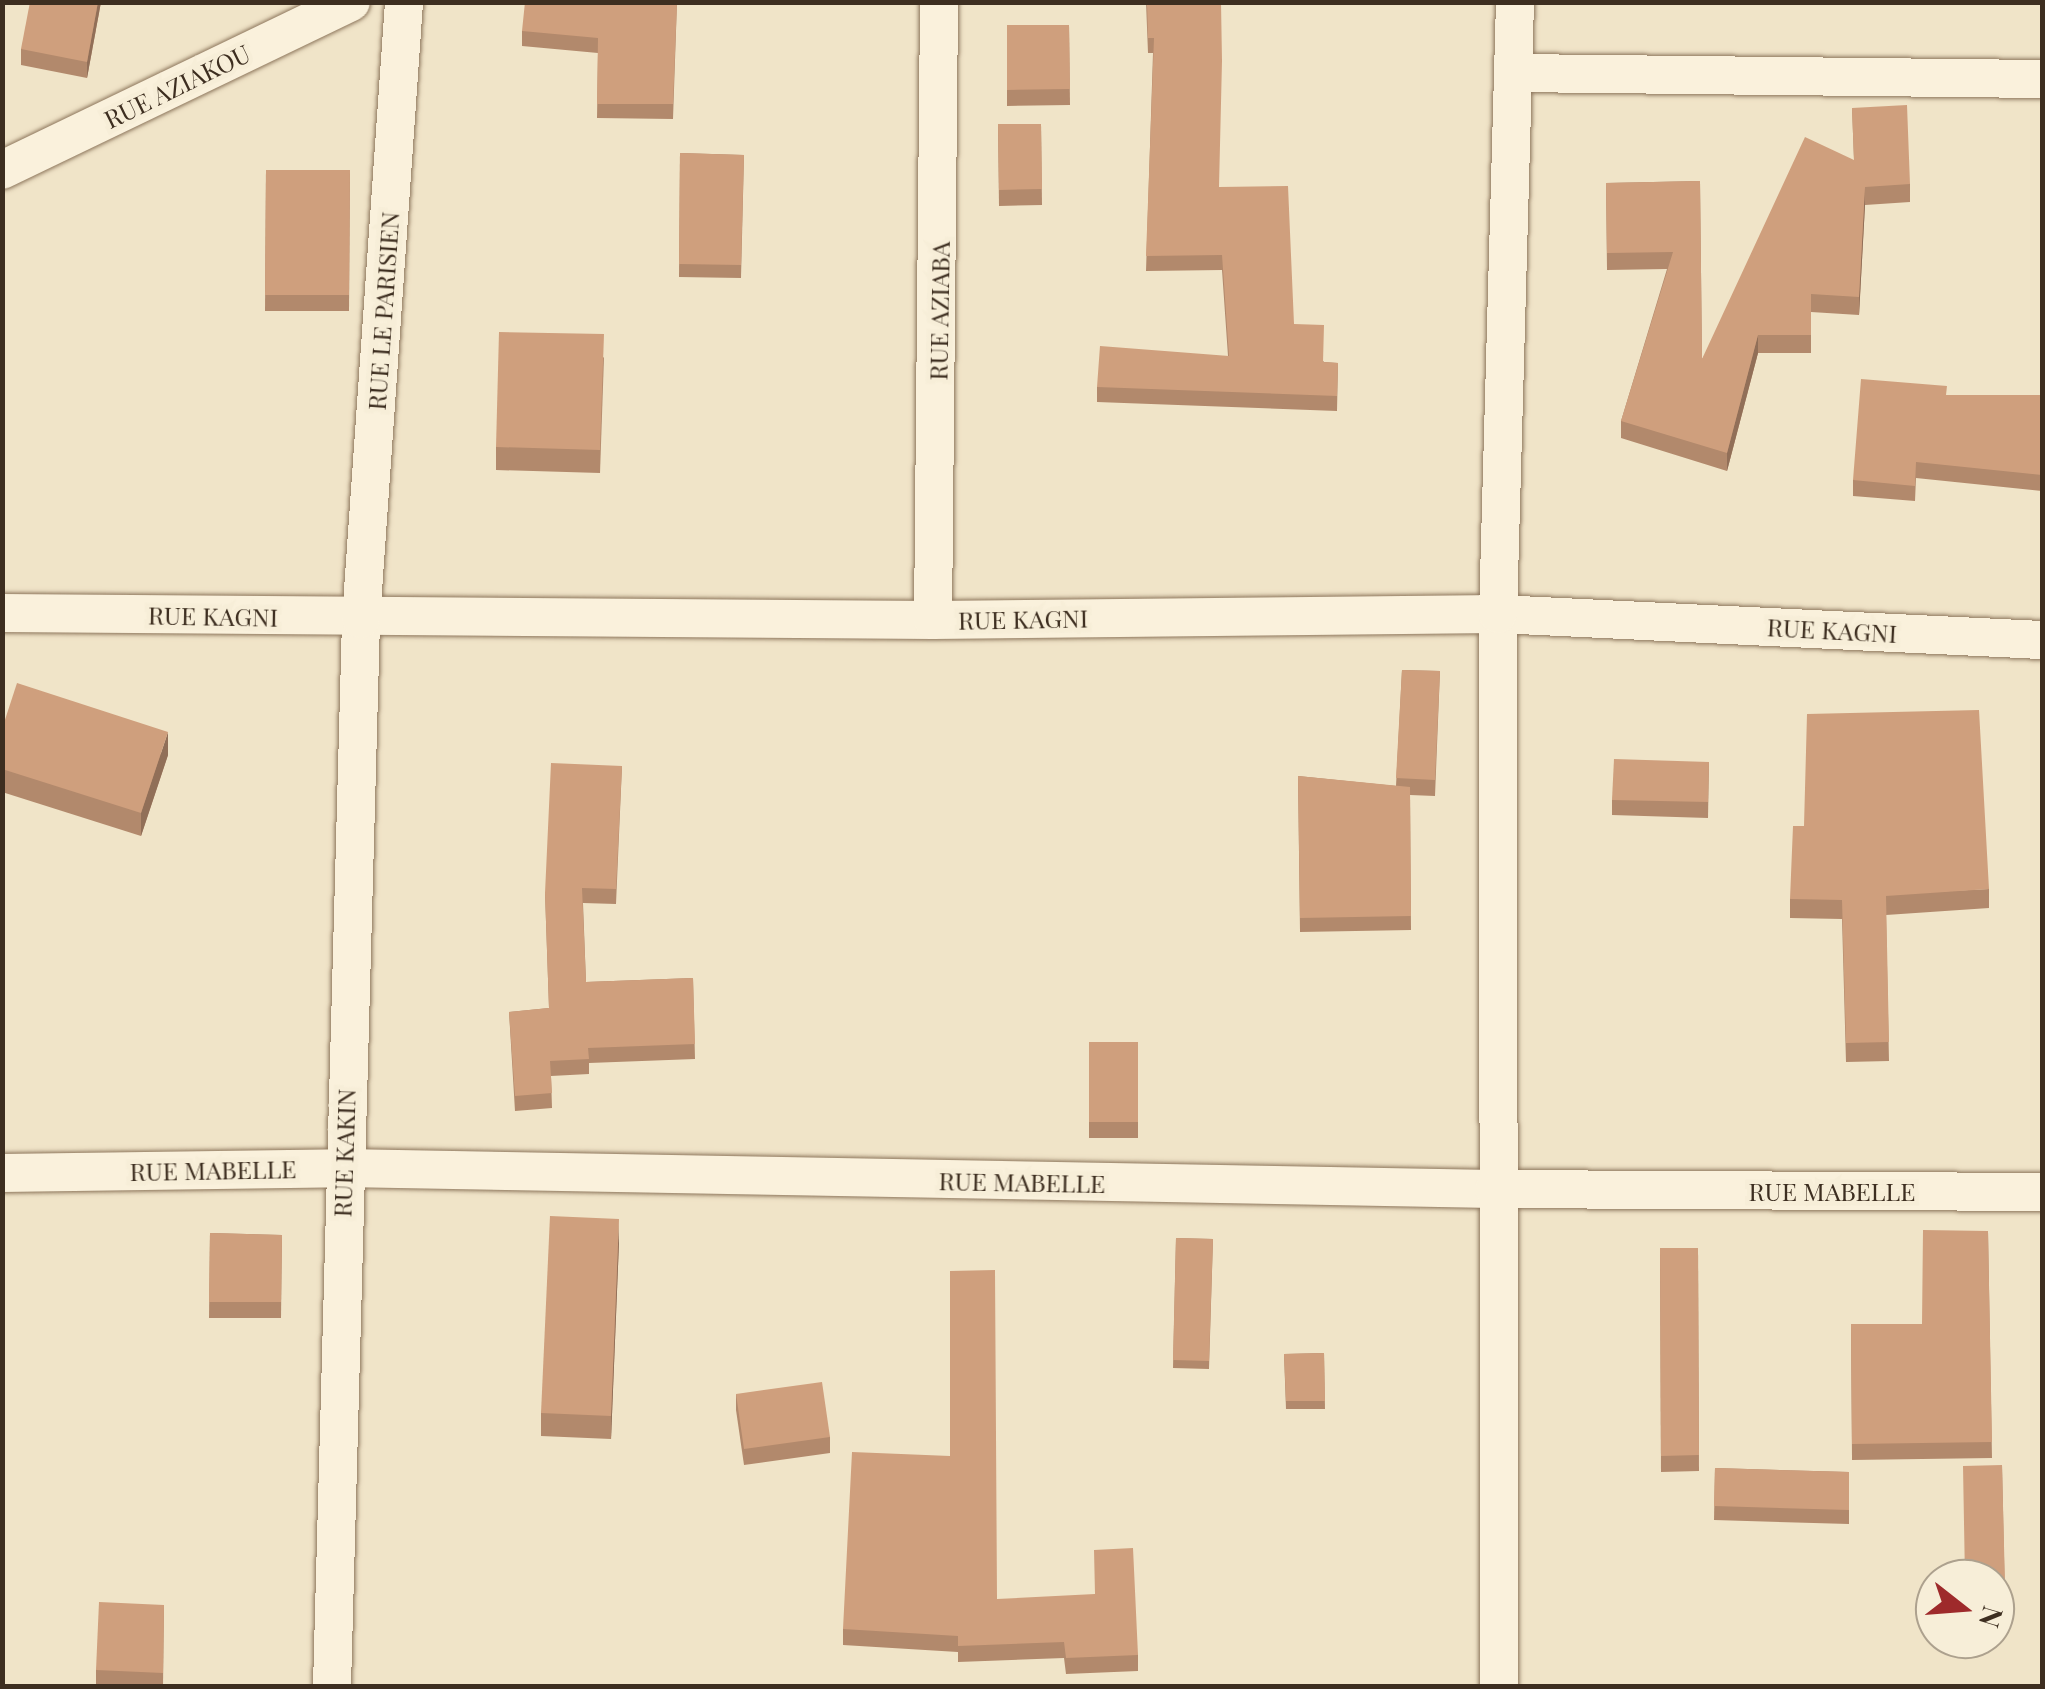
<!DOCTYPE html>
<style>
body{margin:0}
#map{position:relative;width:2045px;height:1689px;overflow:hidden;background:#f0e4c8;font-family:"Playfair Display",serif}
div>[style]{position:absolute}
.roads{filter:drop-shadow(0 0 2px #8d765c) drop-shadow(0 0 2px #8d765c)}
.minor>*{height:38px;margin:-19px;padding:0 19px;transform-origin:19px;border-radius:19px;background:#faf1dc}
.wall>*{inset:0;background:#b2896c}
.shaded-wall>*{inset:0;background:#916f58}
.building>*{inset:0;background:#cf9f7d}
span{translate:-50% -50%;white-space:nowrap;text-align:center;line-height:1.15;-webkit-text-stroke:9px #f7eed8;paint-order:stroke}
.street-label{font-size:25px;color:#3d2e20}
.frame{position:absolute;inset:0;border:5px solid #3d2e20;pointer-events:none}
.north{position:absolute;left:1915px;top:1559px;width:100px;height:100px;box-sizing:border-box;background:#f7eed8;border:2px solid #ada18e;border-radius:50%;rotate:107deg;font-size:28px;font-weight:700;line-height:40px;text-align:center;color:#3d2e20}
.north::after{content:'';display:block;margin:auto;width:35px;height:45px;background:#9e2a2b;clip-path:polygon(50% 0,100% 100%,50% 72%,0 100%)}
</style>
<div id="map">
<div class="roads">
<div class="minor">
<div style="left:1514px;top:73px;width:528px;rotate:0.65deg"></div>
<div style="left:2px;top:170px;width:387px;rotate:-25.7deg"></div>
<div style="left:2px;top:613px;width:931px;rotate:0.43deg"></div>
<div style="left:933px;top:620px;width:565px;rotate:-0.61deg"></div>
<div style="left:1498px;top:614px;width:545px;rotate:2.74deg"></div>
<div style="left:933px;top:620px;width:618px;rotate:-89.44deg"></div>
<div style="left:2px;top:1173px;width:341px;rotate:-0.8deg"></div>
<div style="left:343px;top:1168px;width:1151px;rotate:1.05deg"></div>
<div style="left:1494px;top:1189px;width:548px;rotate:0.31deg"></div>
<div style="left:332px;top:1686px;width:1067px;rotate:-88.44deg"></div>
<div style="left:361px;top:619px;width:618px;rotate:-86.01deg"></div>
<div style="left:1499px;top:1686px;width:1072px;rotate:-90.05deg"></div>
<div style="left:1498px;top:614px;width:612px;rotate:-88.41deg"></div>
</div>
</div>
<div class="wall">
<div style="clip-path:polygon(101px 2px,87px 78px,21px 65px,21px 49px)"></div>
<div style="clip-path:polygon(677px 2px,673px 119px,597px 118px,598px 53px,522px 46px,522px 31px)"></div>
<div style="clip-path:polygon(1146px 2px,1219px 187px,1294px 324px,1324px 362px,1338px 363px,1337px 411px,1097px 402px,1097px 387px,1228px 356px,1222px 270px,1146px 271px,1153px 53px,1148px 53px)"></div>
<div style="clip-path:polygon(1007px 25px,1069px 25px,1070px 105px,1007px 106px)"></div>
<div style="clip-path:polygon(1852px 108px,1910px 184px,1910px 202px,1865px 205px,1859px 315px,1811px 312px,1811px 353px,1758px 353px,1727px 471px,1621px 438px,1621px 421px,1667px 269px,1607px 270px,1606px 183px,1700px 181px,1702px 359px,1854px 160px)"></div>
<div style="clip-path:polygon(998px 124px,1041px 124px,1042px 205px,999px 206px)"></div>
<div style="clip-path:polygon(680px 153px,744px 155px,741px 278px,679px 277px)"></div>
<div style="clip-path:polygon(266px 170px,350px 170px,349px 311px,265px 311px)"></div>
<div style="clip-path:polygon(604px 357px,600px 473px,496px 470px,496px 447px)"></div>
<div style="clip-path:polygon(1947px 395px,2042px 395px,2042px 491px,1916px 478px,1915px 501px,1853px 496px,1853px 480px)"></div>
<div style="clip-path:polygon(1402px 670px,1440px 671px,1435px 796px,1410px 795px,1411px 930px,1300px 932px,1298px 776px,1396px 786px)"></div>
<div style="clip-path:polygon(2px 729px,168px 755px,141px 836px,2px 792px)"></div>
<div style="clip-path:polygon(1709px 762px,1708px 818px,1612px 815px,1612px 800px)"></div>
<div style="clip-path:polygon(622px 766px,616px 904px,583px 903px,586px 982px,693px 978px,695px 1059px,589px 1063px,589px 1074px,551px 1076px,552px 1108px,515px 1111px,509px 1012px,549px 1008px,545px 893px)"></div>
<div style="clip-path:polygon(1989px 889px,1989px 908px,1886px 915px,1889px 1061px,1846px 1062px,1842px 919px,1790px 918px,1790px 899px)"></div>
<div style="clip-path:polygon(1089px 1042px,1138px 1042px,1138px 1138px,1089px 1138px)"></div>
<div style="clip-path:polygon(1988px 1231px,1992px 1458px,1852px 1460px,1851px 1324px,1922px 1324px)"></div>
<div style="clip-path:polygon(210px 1233px,282px 1235px,281px 1318px,209px 1318px)"></div>
<div style="clip-path:polygon(1176px 1238px,1213px 1239px,1209px 1369px,1173px 1368px)"></div>
<div style="clip-path:polygon(619px 1242px,611px 1439px,541px 1436px,541px 1413px)"></div>
<div style="clip-path:polygon(1660px 1248px,1698px 1248px,1699px 1471px,1661px 1472px)"></div>
<div style="clip-path:polygon(1324px 1353px,1325px 1409px,1286px 1409px,1284px 1354px)"></div>
<div style="clip-path:polygon(736px 1394px,830px 1437px,830px 1453px,744px 1465px,736px 1410px)"></div>
<div style="clip-path:polygon(2002px 1465px,2005px 1601px,1995px 1601px,1995px 1579px)"></div>
<div style="clip-path:polygon(1715px 1468px,1849px 1472px,1849px 1524px,1714px 1520px)"></div>
<div style="clip-path:polygon(997px 1599px,1138px 1655px,1138px 1671px,1066px 1674px,1064px 1658px,958px 1662px,958px 1652px,843px 1645px,843px 1629px)"></div>
<div style="clip-path:polygon(164px 1605px,163px 1686px,96px 1686px,96px 1670px)"></div>
</div>
<div class="shaded-wall">
<div style="clip-path:polygon(98px 2px,101px 2px,87px 78px,87px 62px)"></div>
<div style="clip-path:polygon(1865px 187px,1865px 205px,1859px 315px,1859px 297px)"></div>
<div style="clip-path:polygon(1758px 335px,1758px 353px,1727px 471px,1727px 453px)"></div>
<div style="clip-path:polygon(168px 732px,168px 755px,141px 836px,141px 813px)"></div>
<div style="clip-path:polygon(619px 1219px,619px 1242px,611px 1439px,611px 1416px)"></div>
</div>
<div class="building">
<div style="clip-path:polygon(30px 2px,98px 2px,87px 62px,21px 49px)"></div>
<div style="clip-path:polygon(525px 2px,677px 2px,673px 104px,597px 104px,598px 38px,522px 31px)"></div>
<div style="clip-path:polygon(1147px 2px,1221px 2px,1222px 61px,1219px 187px,1288px 186px,1294px 324px,1324px 325px,1323px 362px,1338px 363px,1337px 396px,1097px 387px,1100px 346px,1229px 356px,1222px 255px,1146px 256px,1154px 38px,1148px 38px)"></div>
<div style="clip-path:polygon(1007px 25px,1069px 25px,1070px 89px,1007px 90px)"></div>
<div style="clip-path:polygon(1907px 105px,1910px 184px,1865px 187px,1859px 297px,1811px 294px,1811px 335px,1758px 335px,1727px 453px,1621px 421px,1673px 252px,1607px 253px,1606px 183px,1700px 181px,1702px 359px,1805px 137px,1854px 160px,1852px 108px)"></div>
<div style="clip-path:polygon(998px 124px,1041px 124px,1042px 189px,999px 190px)"></div>
<div style="clip-path:polygon(680px 153px,744px 155px,741px 265px,679px 264px)"></div>
<div style="clip-path:polygon(266px 170px,350px 170px,349px 295px,265px 295px)"></div>
<div style="clip-path:polygon(499px 332px,604px 334px,600px 450px,496px 447px)"></div>
<div style="clip-path:polygon(1861px 379px,1947px 386px,1946px 395px,2042px 395px,2042px 475px,1916px 462px,1915px 486px,1853px 480px)"></div>
<div style="clip-path:polygon(1402px 670px,1440px 671px,1435px 780px,1396px 778px)"></div>
<div style="clip-path:polygon(17px 683px,168px 732px,141px 813px,2px 769px,2px 729px)"></div>
<div style="clip-path:polygon(1979px 710px,1989px 889px,1886px 896px,1889px 1042px,1846px 1043px,1842px 900px,1790px 899px,1793px 826px,1804px 826px,1807px 714px)"></div>
<div style="clip-path:polygon(1614px 759px,1709px 762px,1708px 802px,1612px 800px)"></div>
<div style="clip-path:polygon(551px 763px,622px 766px,616px 889px,582px 888px,586px 982px,693px 978px,695px 1044px,588px 1048px,589px 1059px,550px 1061px,552px 1093px,515px 1096px,509px 1012px,549px 1008px,545px 893px)"></div>
<div style="clip-path:polygon(1298px 776px,1410px 787px,1411px 916px,1300px 918px)"></div>
<div style="clip-path:polygon(1089px 1042px,1138px 1042px,1138px 1122px,1089px 1122px)"></div>
<div style="clip-path:polygon(550px 1216px,619px 1219px,611px 1416px,541px 1413px)"></div>
<div style="clip-path:polygon(1923px 1230px,1988px 1231px,1992px 1442px,1852px 1444px,1851px 1324px,1922px 1324px)"></div>
<div style="clip-path:polygon(210px 1233px,282px 1235px,281px 1302px,209px 1302px)"></div>
<div style="clip-path:polygon(1176px 1238px,1213px 1239px,1209px 1361px,1173px 1360px)"></div>
<div style="clip-path:polygon(1660px 1248px,1698px 1248px,1699px 1455px,1661px 1456px)"></div>
<div style="clip-path:polygon(995px 1270px,997px 1599px,1095px 1594px,1094px 1550px,1133px 1548px,1138px 1655px,1066px 1658px,1064px 1642px,958px 1646px,958px 1636px,843px 1629px,852px 1452px,950px 1456px,950px 1271px)"></div>
<div style="clip-path:polygon(1324px 1353px,1325px 1401px,1286px 1401px,1284px 1354px)"></div>
<div style="clip-path:polygon(822px 1382px,830px 1437px,744px 1449px,736px 1394px)"></div>
<div style="clip-path:polygon(2002px 1465px,2005px 1585px,1995px 1585px,1995px 1579px,1965px 1579px,1963px 1466px)"></div>
<div style="clip-path:polygon(1715px 1468px,1849px 1472px,1849px 1510px,1714px 1506px)"></div>
<div style="clip-path:polygon(99px 1602px,164px 1605px,163px 1673px,96px 1670px)"></div>
</div>
<div class="street-label">
<span style="left:177px;top:86px;rotate:-26deg">RUE AZIAKOU</span>
<span style="left:383px;top:311px;rotate:-86deg">RUE LE PARISIEN</span>
<span style="left:939px;top:311px;rotate:-89deg">RUE AZIABA</span>
<span style="left:213px;top:616px;rotate:1deg">RUE KAGNI</span>
<span style="left:1023px;top:619px;rotate:-1deg">RUE KAGNI</span>
<span style="left:1832px;top:630px;rotate:3deg">RUE KAGNI</span>
<span style="left:344px;top:1153px;rotate:-88deg">RUE KAKIN</span>
<span style="left:213px;top:1170px;rotate:-1deg">RUE MABELLE</span>
<span style="left:1022px;top:1182px;rotate:1deg">RUE MABELLE</span>
<span style="left:1832px;top:1191px">RUE MABELLE</span>
</div>
<div class="frame"></div>
<div class="north">N</div>
</div>
